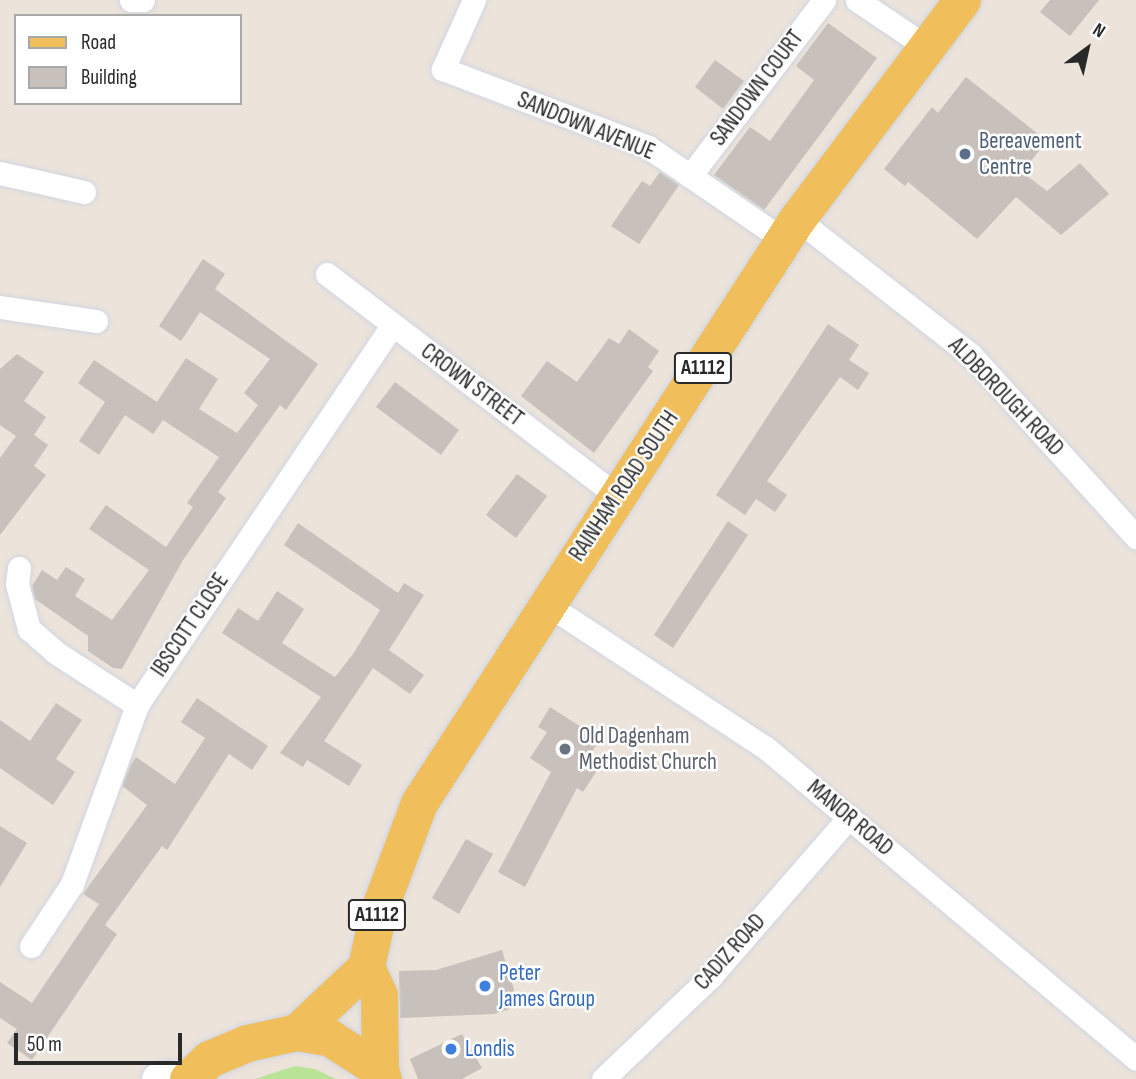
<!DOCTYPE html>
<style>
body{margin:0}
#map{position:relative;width:1136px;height:1079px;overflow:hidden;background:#ece3db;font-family:"Sofia Sans Condensed",sans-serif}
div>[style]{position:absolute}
.green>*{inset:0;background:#b9e397}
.building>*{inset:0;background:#c7c0bb}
.roads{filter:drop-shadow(0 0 2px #d0d6e2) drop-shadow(0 0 2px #d0d6e2)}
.minor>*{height:23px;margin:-11.5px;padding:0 11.5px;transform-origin:11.5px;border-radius:11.5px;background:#fff}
.secondary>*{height:33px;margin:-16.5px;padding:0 16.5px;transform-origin:16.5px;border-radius:16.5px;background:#fff}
.primary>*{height:37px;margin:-18.5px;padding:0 18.5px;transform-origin:18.5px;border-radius:18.5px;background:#f0be5b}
.dots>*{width:19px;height:19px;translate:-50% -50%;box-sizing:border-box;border:4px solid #fff;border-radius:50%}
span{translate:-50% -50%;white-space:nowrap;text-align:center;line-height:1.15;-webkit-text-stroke:5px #fff;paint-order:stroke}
.shield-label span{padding:2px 5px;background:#fff;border:2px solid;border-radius:5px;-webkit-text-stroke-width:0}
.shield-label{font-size:21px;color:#292929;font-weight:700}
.street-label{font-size:23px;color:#292929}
.service-label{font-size:23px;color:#4e5e75}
.left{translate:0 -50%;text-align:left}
.worship-label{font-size:23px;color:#5b616d}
.shop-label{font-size:23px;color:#366cbe}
.legend{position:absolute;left:14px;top:14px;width:228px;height:91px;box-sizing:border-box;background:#fff;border:2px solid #a9a9a9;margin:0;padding:9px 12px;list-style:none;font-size:21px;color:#292929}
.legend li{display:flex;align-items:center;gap:14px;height:35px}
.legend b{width:35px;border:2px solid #a9a9a9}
.north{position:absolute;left:1052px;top:14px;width:70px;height:70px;-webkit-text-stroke:5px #fff;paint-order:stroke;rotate:33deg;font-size:19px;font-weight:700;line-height:28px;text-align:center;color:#292929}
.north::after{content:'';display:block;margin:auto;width:24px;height:32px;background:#292929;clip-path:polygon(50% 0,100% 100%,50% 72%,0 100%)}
.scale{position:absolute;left:14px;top:1033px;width:168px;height:32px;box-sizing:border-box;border:4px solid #292929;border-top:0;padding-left:9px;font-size:21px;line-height:24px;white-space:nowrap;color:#292929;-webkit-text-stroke:5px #fff;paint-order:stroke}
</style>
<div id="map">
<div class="green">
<div style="clip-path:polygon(295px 1066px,315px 1069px,336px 1079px,255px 1079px)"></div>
</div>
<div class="building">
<div style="clip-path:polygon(1050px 0,1099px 0,1070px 36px,1040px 12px)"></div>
<div style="clip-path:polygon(828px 23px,877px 58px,764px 210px,714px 175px,750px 127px,770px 141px,814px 80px,796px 66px)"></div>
<div style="clip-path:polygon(715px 60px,744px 81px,723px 109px,695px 87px)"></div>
<div style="clip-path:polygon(966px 77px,1047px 141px,1022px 172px,1047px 191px,1080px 163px,1109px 194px,1061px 235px,1016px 197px,977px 239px,908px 182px,905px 186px,884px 169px,932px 107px,938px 113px)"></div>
<div style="clip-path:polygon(660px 172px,679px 185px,639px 244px,611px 226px,642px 181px,650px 186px)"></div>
<div style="clip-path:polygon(203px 259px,225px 274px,215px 289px,318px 364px,286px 410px,280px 405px,218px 492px,226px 498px,183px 560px,122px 669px,113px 668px,88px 651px,88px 636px,35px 599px,32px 586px,42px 570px,57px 580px,66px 567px,85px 579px,75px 596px,112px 620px,149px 570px,89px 529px,106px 505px,166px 547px,193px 507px,187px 503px,219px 457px,163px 420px,153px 434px,125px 415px,99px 455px,79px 441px,105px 402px,78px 383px,94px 360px,157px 402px,186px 358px,218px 379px,199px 409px,237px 433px,258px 405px,244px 393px,270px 359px,200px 312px,181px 341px,159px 326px)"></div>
<div style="clip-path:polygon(828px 324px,859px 345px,849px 360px,869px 373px,858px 390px,840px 377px,806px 425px,767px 481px,787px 495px,775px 512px,756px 499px,745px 515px,716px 495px)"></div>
<div style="clip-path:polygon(629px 329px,659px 351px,648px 367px,653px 371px,594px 453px,521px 396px,547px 361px,577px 382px,609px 338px,619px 344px)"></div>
<div style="clip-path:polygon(17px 354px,44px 372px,24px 401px,46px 417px,34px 435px,48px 445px,34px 466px,46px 475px,0 535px,0 458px,16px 436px,0 425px,0 369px)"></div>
<div style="clip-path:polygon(395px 382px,459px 430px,441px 455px,376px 407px)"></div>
<div style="clip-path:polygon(517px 474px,547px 496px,516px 538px,486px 515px)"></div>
<div style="clip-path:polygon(728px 521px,748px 535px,673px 648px,654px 635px)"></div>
<div style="clip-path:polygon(298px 523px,398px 593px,404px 583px,424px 595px,389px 650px,424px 675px,410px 694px,373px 668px,324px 741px,362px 765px,349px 786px,307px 760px,303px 767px,280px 753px,321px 697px,222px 633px,238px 608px,258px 621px,277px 591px,304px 609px,282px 643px,335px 677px,353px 654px,380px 610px,284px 545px)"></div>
<div style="clip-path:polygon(197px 698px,268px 746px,252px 770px,229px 754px,167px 850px,162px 846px,105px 925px,117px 934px,32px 1060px,7px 1043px,17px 1029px,0 1018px,0 982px,32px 1003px,99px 904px,83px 894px,147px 805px,122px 786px,130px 766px,136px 757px,175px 784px,205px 738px,181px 722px)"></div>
<div style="clip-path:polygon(56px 703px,82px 720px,56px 759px,75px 772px,53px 805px,0 768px,0 720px,30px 741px)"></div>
<div style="clip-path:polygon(550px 707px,600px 739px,586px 761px,598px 769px,583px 792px,577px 788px,525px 887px,498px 872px,551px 772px,530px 758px,547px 732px,538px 727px)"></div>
<div style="clip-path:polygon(0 826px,27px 843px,0 887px)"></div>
<div style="clip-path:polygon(466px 839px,493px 854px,459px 914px,432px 898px)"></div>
<div style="clip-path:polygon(502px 950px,519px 1006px,494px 1014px,400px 1018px,399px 971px,436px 970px)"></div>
<div style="clip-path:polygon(462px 1034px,482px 1068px,462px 1079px,418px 1079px,410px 1059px)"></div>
</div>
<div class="roads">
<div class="minor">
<div style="left:131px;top:0;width:12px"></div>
<div style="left:474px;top:0;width:76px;rotate:114.2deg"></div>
<div style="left:443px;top:69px;width:219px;rotate:20.8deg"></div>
<div style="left:648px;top:147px;width:165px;rotate:34.4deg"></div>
<div style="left:857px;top:0;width:81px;rotate:33.9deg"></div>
<div style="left:0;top:173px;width:86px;rotate:12.7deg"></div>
<div style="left:690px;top:176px;width:221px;rotate:-52.7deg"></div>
<div style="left:797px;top:219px;width:221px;rotate:38deg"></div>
<div style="left:971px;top:355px;width:246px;rotate:47.8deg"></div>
<div style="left:327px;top:274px;width:365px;rotate:37.4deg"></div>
<div style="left:0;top:307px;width:97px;rotate:8.3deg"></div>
<div style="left:19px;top:568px;width:16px;rotate:97deg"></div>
<div style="left:17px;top:584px;width:47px;rotate:75.1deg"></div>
<div style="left:29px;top:629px;width:35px;rotate:41deg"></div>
<div style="left:55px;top:652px;width:98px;rotate:32.9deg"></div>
<div style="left:545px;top:603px;width:264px;rotate:33.3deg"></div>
<div style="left:766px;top:748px;width:483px;rotate:40deg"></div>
<div style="left:31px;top:946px;width:74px;rotate:-56.5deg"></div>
<div style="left:72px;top:884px;width:190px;rotate:-70deg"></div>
<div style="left:137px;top:705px;width:458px;rotate:-56.1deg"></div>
<div style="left:603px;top:1079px;width:149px;rotate:-43.6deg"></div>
<div style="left:711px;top:976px;width:211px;rotate:-49deg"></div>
</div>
<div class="secondary">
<div style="left:158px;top:1079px;width:35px;rotate:-8deg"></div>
</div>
<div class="primary">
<div style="left:297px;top:1032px;width:95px;rotate:-43.3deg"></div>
<div style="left:380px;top:1070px;width:75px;rotate:-90.8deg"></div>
<div style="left:379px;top:995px;width:31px;rotate:-115deg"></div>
<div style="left:366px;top:967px;width:56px;rotate:-77.7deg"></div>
<div style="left:378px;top:912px;width:116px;rotate:-69.4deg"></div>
<div style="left:419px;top:803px;width:696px;rotate:-57.09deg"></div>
<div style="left:797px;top:219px;width:274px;rotate:-53deg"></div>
<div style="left:188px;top:1079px;width:29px;rotate:-44deg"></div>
<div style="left:209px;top:1059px;width:41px;rotate:-22.8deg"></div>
<div style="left:247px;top:1043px;width:51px;rotate:-12.4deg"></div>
<div style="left:297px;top:1032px;width:34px;rotate:10deg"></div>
<div style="left:330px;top:1038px;width:59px;rotate:32.6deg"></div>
<div style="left:380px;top:1070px;width:9px;rotate:72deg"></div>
</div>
</div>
<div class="dots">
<div style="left:965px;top:154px;background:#5c6f8a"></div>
<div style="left:565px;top:749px;background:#6b7280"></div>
<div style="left:485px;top:986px;background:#3f7fe0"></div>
<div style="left:451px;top:1049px;background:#3f7fe0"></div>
</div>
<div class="shield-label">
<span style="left:703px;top:368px">A1112</span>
<span style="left:377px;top:915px">A1112</span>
</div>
<div class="street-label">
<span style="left:757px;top:88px;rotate:-53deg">SANDOWN COURT</span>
<span style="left:586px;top:126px;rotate:22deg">SANDOWN AVENUE</span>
<span style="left:472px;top:385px;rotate:37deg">CROWN STREET</span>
<span style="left:1006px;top:397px;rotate:46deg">ALDBOROUGH ROAD</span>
<span style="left:624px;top:486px;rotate:-56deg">RAINHAM ROAD SOUTH</span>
<span style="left:190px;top:625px;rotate:-56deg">IBSCOTT CLOSE</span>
<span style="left:850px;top:818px;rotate:40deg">MANOR ROAD</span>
<span style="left:730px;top:952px;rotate:-48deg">CADIZ ROAD</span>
</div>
<div class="service-label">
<span class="left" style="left:979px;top:154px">Bereavement<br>Centre</span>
</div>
<div class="worship-label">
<span class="left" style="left:579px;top:749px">Old Dagenham<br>Methodist Church</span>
</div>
<div class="shop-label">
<span class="left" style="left:499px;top:986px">Peter<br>James Group</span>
<span class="left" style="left:465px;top:1049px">Londis</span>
</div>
<ul class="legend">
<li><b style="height:9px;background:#f0be5b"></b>Road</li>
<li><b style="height:19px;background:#c7c0bb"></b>Building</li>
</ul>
<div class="north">N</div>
<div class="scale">50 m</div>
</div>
